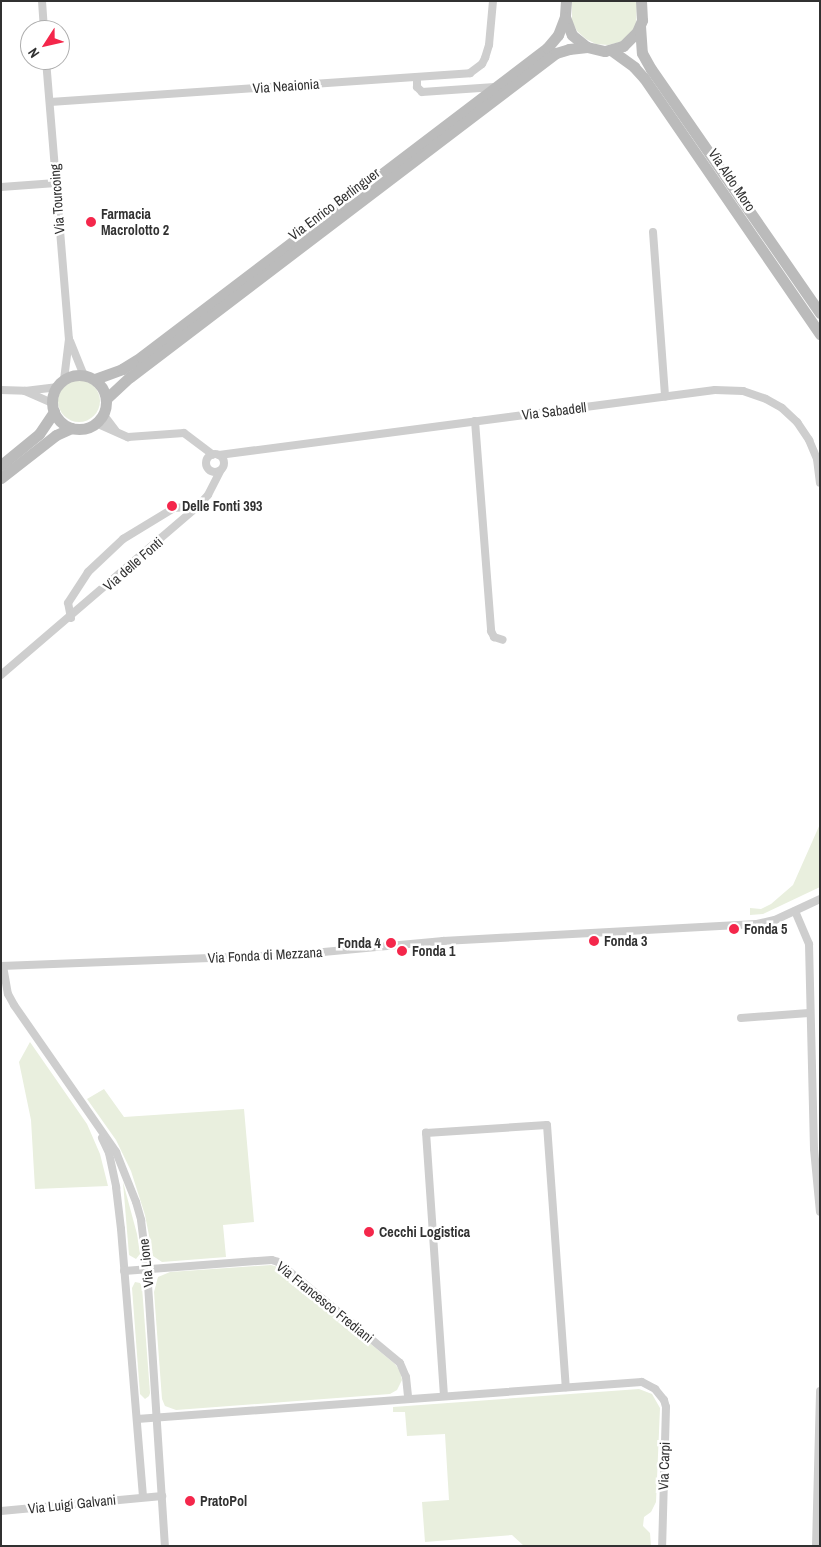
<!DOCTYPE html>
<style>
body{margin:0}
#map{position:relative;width:821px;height:1547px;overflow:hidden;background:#fff;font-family:"Archivo Narrow",sans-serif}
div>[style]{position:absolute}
.green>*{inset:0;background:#e9efde}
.round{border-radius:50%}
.minor>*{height:8px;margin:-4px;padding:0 4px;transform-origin:4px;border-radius:4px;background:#cecece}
.minor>.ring{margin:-4px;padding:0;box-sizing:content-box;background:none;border:8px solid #cecece;border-radius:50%}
.secondary>*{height:11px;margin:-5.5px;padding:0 5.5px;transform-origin:5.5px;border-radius:5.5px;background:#bbb}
.secondary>.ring{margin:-5.5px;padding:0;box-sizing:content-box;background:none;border:11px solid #bbb;border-radius:50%}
.dots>*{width:14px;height:14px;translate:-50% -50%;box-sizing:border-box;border:2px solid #fff;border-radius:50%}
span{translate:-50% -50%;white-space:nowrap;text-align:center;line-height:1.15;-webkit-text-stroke:5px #fff;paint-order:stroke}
.street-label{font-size:14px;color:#313131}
.poi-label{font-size:14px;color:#313131;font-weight:700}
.left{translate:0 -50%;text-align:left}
.right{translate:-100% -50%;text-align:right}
.frame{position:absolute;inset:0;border:2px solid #313131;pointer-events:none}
.north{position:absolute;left:20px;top:20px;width:50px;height:50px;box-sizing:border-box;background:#fff;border:1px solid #adadad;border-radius:50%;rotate:235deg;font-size:14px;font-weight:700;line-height:20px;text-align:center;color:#313131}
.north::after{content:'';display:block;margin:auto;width:18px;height:22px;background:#f4274b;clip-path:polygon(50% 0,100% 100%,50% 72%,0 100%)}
</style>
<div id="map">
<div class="green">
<div style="clip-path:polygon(572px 1px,637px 1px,636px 25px,629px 35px,620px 42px,608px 45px,596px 44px,586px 39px,577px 31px,572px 21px)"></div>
<div class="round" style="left:58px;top:380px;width:42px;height:42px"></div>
<div style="clip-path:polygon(820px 824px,820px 887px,763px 914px,750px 915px,750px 908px,761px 909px,771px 904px,793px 885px)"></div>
<div style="clip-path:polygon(30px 1042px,87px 1124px,100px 1154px,108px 1186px,35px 1189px,31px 1120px,19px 1062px)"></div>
<div style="clip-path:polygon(104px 1089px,124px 1117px,244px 1109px,254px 1222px,223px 1225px,226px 1257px,162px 1262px,153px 1256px,145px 1215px,131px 1171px,116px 1140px,87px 1099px)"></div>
<div style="clip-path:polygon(123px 1182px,137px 1234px,140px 1254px,136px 1259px,129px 1255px)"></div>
<div style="clip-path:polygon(271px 1265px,278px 1267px,395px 1364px,400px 1371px,402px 1380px,397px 1390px,390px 1394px,176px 1410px,165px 1406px,162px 1399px,154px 1292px,158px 1277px,170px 1272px)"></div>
<div style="clip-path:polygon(135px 1282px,140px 1283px,142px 1287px,150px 1393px,149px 1396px,145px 1399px,140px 1394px,132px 1288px)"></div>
<div style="clip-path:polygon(639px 1389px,652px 1394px,660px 1408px,656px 1502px,651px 1512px,644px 1517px,643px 1526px,650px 1533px,651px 1546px,524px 1546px,512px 1535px,425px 1542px,422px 1502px,449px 1500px,445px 1434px,407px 1436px,405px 1412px,393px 1412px,393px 1407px)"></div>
</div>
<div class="minor">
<div style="left:42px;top:1px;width:29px;rotate:86deg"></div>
<div style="left:46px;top:60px;width:280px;rotate:85.3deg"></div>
<div style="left:69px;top:339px;width:39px;rotate:97deg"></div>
<div style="left:417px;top:77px;width:10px;rotate:90deg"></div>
<div style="left:417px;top:87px;width:7px;rotate:45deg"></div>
<div style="left:422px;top:92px;width:73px;rotate:-3.9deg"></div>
<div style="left:50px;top:102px;width:421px;rotate:-3.9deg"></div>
<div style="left:470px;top:73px;width:15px;rotate:-37deg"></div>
<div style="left:482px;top:64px;width:7px;rotate:-63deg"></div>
<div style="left:485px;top:58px;width:14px;rotate:-73deg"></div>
<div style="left:489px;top:45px;width:44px;rotate:-84.8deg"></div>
<div style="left:1px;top:187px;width:55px;rotate:-4.2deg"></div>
<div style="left:653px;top:232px;width:165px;rotate:85.8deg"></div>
<div style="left:70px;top:341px;width:35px;rotate:68deg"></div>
<div style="left:1px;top:390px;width:24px;rotate:2deg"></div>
<div style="left:25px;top:391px;width:31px;rotate:-7deg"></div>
<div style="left:25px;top:391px;width:30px;rotate:24deg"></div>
<div style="left:103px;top:414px;width:21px;rotate:53deg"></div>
<div style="left:475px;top:421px;width:211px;rotate:85.6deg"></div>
<div style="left:491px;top:631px;width:7px;rotate:63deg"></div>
<div style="left:494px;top:637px;width:9px;rotate:18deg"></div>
<div style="left:96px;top:423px;width:35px;rotate:24deg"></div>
<div style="left:128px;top:437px;width:56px;rotate:-4.1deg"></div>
<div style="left:184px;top:433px;width:36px;rotate:37deg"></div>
<div class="ring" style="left:206px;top:454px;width:10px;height:10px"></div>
<div style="left:219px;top:455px;width:500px;rotate:-7.47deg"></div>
<div style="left:715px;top:390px;width:28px;rotate:2deg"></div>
<div style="left:743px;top:391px;width:24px;rotate:19deg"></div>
<div style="left:766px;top:399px;width:18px;rotate:29deg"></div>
<div style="left:782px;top:408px;width:21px;rotate:43deg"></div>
<div style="left:797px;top:422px;width:22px;rotate:56deg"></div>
<div style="left:809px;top:440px;width:21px;rotate:67deg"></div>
<div style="left:817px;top:459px;width:24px;rotate:83deg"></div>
<div style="left:71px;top:618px;width:15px;rotate:-101deg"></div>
<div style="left:68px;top:603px;width:37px;rotate:-57deg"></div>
<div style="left:88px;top:572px;width:48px;rotate:-43.3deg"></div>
<div style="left:123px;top:539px;width:60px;rotate:-31.3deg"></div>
<div style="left:174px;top:508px;width:12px;rotate:-5deg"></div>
<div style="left:186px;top:507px;width:9px;rotate:13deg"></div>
<div style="left:1px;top:675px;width:255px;rotate:-40.6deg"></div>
<div style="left:195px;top:509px;width:19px;rotate:-47deg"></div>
<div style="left:208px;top:495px;width:27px;rotate:-63deg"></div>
<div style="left:795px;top:911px;width:36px;rotate:67deg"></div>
<div style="left:809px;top:944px;width:205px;rotate:88.6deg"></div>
<div style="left:814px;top:1149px;width:63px;rotate:84.6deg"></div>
<div style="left:1px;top:966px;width:290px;rotate:-2.2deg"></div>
<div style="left:291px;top:955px;width:153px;rotate:-5.3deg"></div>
<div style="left:443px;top:941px;width:314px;rotate:-3.1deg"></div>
<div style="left:757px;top:924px;width:18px;rotate:-13deg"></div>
<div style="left:775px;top:920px;width:50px;rotate:-25deg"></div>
<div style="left:3px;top:966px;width:28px;rotate:80deg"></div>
<div style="left:8px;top:994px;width:13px;rotate:61deg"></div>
<div style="left:14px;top:1005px;width:179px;rotate:55.2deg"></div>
<div style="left:116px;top:1152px;width:54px;rotate:68.2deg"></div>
<div style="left:136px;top:1202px;width:19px;rotate:74deg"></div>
<div style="left:141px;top:1220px;width:49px;rotate:83deg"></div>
<div style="left:147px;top:1269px;width:278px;rotate:86.3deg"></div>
<div style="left:741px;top:1018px;width:68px;rotate:-4.2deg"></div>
<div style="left:102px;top:1138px;width:17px;rotate:65deg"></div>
<div style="left:109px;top:1153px;width:35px;rotate:78deg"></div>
<div style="left:116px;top:1187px;width:42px;rotate:83.2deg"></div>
<div style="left:121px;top:1229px;width:269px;rotate:85.3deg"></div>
<div style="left:124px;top:1271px;width:148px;rotate:-4.3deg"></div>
<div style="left:272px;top:1260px;width:6px;rotate:18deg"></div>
<div style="left:278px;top:1262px;width:158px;rotate:39.6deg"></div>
<div style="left:400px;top:1363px;width:15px;rotate:67deg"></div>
<div style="left:406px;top:1377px;width:20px;rotate:84deg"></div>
<div style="left:444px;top:1396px;width:264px;rotate:-93.9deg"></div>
<div style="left:426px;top:1133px;width:121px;rotate:-3.8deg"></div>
<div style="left:547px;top:1125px;width:263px;rotate:85.9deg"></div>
<div style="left:137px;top:1419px;width:506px;rotate:-4.19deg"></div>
<div style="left:642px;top:1382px;width:15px;rotate:28deg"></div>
<div style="left:655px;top:1389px;width:14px;rotate:51deg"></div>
<div style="left:664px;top:1400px;width:7px;rotate:74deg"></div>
<div style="left:666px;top:1407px;width:139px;rotate:91.6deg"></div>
<div style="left:1px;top:1511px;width:162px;rotate:-5.3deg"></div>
<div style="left:816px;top:1546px;width:155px;rotate:-88.5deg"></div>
</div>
<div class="secondary">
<div style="left:566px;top:1px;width:16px;rotate:94deg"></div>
<div style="left:565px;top:17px;width:19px;rotate:69deg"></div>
<div style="left:572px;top:35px;width:19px;rotate:39deg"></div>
<div style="left:587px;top:47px;width:18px;rotate:13deg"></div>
<div style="left:605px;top:51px;width:19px;rotate:-16deg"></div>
<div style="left:623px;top:46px;width:20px;rotate:-45deg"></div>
<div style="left:637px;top:32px;width:13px;rotate:-67deg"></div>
<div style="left:642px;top:20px;width:19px;rotate:-93deg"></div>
<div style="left:640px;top:26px;width:27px;rotate:86deg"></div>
<div style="left:642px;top:53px;width:18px;rotate:61deg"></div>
<div style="left:651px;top:69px;width:297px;rotate:55.3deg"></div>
<div style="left:611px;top:50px;width:29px;rotate:36deg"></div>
<div style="left:634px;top:67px;width:15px;rotate:48deg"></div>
<div style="left:644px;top:78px;width:311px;rotate:55.5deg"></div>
<div class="ring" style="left:52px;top:375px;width:43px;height:43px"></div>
<div style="left:95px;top:379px;width:29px;rotate:-20deg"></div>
<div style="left:122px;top:369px;width:22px;rotate:-32deg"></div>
<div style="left:141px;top:357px;width:510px;rotate:-37.27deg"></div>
<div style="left:547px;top:48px;width:17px;rotate:-50deg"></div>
<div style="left:558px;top:35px;width:19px;rotate:-69deg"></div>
<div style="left:106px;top:399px;width:33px;rotate:-43deg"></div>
<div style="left:130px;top:377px;width:535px;rotate:-37.26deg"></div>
<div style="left:556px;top:53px;width:14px;rotate:-17deg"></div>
<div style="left:569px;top:49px;width:18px;rotate:-6deg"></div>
<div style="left:1px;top:465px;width:49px;rotate:-39.2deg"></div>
<div style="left:39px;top:434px;width:27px;rotate:-56deg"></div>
<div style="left:1px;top:478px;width:70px;rotate:-38deg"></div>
<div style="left:56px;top:435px;width:17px;rotate:-24deg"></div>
</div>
<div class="dots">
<div style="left:91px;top:222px;background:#f4274b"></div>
<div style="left:172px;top:506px;background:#f4274b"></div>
<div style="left:734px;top:929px;background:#f4274b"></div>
<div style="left:594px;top:941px;background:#f4274b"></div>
<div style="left:391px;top:943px;background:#f4274b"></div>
<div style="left:402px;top:951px;background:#f4274b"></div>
<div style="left:369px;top:1232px;background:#f4274b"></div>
<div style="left:190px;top:1501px;background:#f4274b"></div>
</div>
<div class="street-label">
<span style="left:286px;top:86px;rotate:-4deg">Via Neaionia</span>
<span style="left:732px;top:180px;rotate:56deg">Via Aldo Moro</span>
<span style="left:57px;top:199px;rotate:-94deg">Via Tourcoing</span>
<span style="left:334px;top:204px;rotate:-37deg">Via Enrico Berlinguer</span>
<span style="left:554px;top:411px;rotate:-7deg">Via Sabadell</span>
<span style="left:133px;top:564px;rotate:-41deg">Via delle Fonti</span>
<span style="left:265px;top:955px;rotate:-3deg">Via Fonda di Mezzana</span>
<span style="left:146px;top:1263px;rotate:-96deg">Via Lione</span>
<span style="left:325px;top:1302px;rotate:39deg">Via Francesco Frediani</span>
<span style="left:664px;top:1466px;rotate:-88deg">Via Carpi</span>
<span style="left:72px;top:1504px;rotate:-6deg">Via Luigi Galvani</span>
</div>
<div class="poi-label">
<span class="left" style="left:101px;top:222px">Farmacia<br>Macrolotto 2</span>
<span class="left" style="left:182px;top:506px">Delle Fonti 393</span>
<span class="left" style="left:744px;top:929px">Fonda 5</span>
<span class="left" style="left:604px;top:941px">Fonda 3</span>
<span class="right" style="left:381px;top:943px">Fonda 4</span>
<span class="left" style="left:412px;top:951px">Fonda 1</span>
<span class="left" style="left:379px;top:1232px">Cecchi Logistica</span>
<span class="left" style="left:200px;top:1501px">PratoPol</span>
</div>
<div class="frame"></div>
<div class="north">N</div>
</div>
